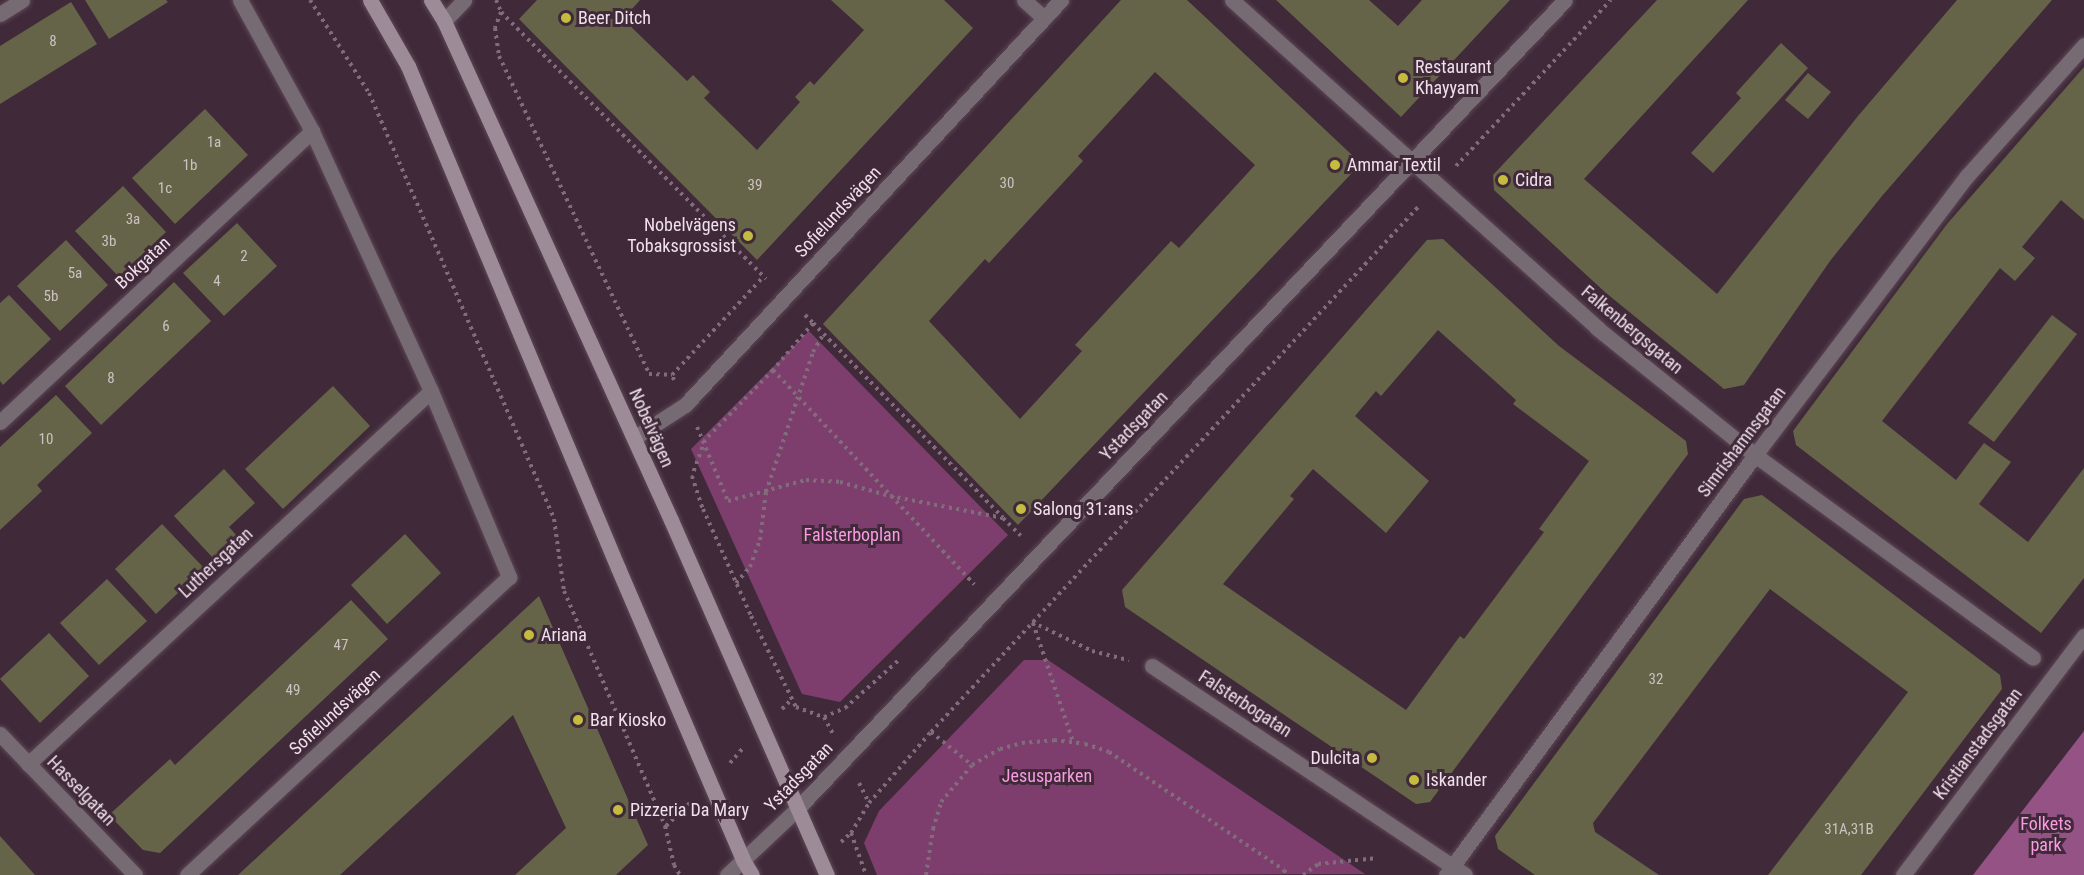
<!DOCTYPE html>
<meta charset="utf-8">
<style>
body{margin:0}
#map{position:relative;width:2084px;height:875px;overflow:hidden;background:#402a3a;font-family:"Roboto Condensed",sans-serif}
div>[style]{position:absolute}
.green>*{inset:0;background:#7d3e6e}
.forest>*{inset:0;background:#955385}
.building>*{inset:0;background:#656449}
.path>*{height:4px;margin-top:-2px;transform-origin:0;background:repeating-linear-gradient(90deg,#806c7a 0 3px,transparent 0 7.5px)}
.roads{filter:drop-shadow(0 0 2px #5c4756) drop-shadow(0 0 2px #5c4756)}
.lane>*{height:15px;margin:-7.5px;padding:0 7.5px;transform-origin:7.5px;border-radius:7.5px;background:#776b73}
.street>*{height:15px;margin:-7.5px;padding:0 7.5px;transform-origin:7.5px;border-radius:7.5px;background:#776b73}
.secondary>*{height:15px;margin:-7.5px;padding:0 7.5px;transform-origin:7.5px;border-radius:7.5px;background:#9d8b98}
.dots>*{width:16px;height:16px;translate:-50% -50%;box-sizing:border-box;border:3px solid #402a3a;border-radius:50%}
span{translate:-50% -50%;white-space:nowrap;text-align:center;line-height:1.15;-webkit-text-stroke:6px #402a3a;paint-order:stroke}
.number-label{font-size:15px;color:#ccc1c2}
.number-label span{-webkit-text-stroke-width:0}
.poi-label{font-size:18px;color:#efe0ea}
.left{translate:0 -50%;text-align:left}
.right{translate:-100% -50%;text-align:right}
.street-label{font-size:18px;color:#efe0ea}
.park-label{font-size:18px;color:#f89be1}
</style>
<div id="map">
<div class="green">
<div style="clip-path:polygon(809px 331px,1008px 535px,840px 702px,802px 694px,691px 449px)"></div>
<div style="clip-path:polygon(1024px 660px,1048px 660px,1365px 874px,877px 875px,864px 843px,879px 811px)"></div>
</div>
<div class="forest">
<div style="clip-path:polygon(2084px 731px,2084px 875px,1973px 875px)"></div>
</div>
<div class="building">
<div style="clip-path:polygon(85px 0,166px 0,168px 2px,109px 39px)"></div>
<div style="clip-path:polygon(537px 0,640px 0,623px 19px,687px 81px,693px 75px,710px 92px,704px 98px,757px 150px,800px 102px,795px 97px,810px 81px,814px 85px,864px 30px,831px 0,944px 0,973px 28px,757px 260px,519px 19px)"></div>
<div style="clip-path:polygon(evenodd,1121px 0,1187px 0,1352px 155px,1352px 173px,1018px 525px,823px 324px,1121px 0,1155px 72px,1255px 165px,1179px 248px,1171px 241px,1075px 345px,1082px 351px,1020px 419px,929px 321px,985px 259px,989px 263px,1083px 161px,1078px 156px,1155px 72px)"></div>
<div style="clip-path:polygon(1276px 0,1369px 0,1398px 26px,1422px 0,1510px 0,1401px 117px)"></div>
<div style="clip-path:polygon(1657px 0,1748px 0,1584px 179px,1717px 294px,1858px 116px,1957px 0,2052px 0,1882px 196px,1830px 261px,1744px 385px,1724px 389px,1606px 293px,1494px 190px,1493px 175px)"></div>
<div style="clip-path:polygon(71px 2px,97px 44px,0 104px,0 46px)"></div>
<div style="clip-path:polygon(1781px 43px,1808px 68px,1713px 173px,1691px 153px,1741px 98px,1736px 93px)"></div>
<div style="clip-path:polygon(2084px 67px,2084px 220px,2061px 200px,2022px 247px,2035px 258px,2015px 281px,2000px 268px,1882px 421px,1956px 480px,1984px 443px,2011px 462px,1979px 504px,2028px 542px,2084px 468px,2084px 578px,2041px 633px,1796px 445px,1793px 431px,1947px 224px)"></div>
<div style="clip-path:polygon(1808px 73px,1831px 92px,1808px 119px,1785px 100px)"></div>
<div style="clip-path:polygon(205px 109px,248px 155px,175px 224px,132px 178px)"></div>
<div style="clip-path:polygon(123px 186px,166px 232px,119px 277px,75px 231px)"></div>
<div style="clip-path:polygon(237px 223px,277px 266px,224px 316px,183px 273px)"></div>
<div style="clip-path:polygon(evenodd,1443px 239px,1559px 346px,1686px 441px,1688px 454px,1430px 802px,1416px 804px,1125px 607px,1122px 590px,1427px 240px,1443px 239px,1438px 330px,1516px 400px,1513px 404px,1589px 461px,1539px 529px,1544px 532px,1464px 639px,1460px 636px,1406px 710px,1223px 584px,1294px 499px,1290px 496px,1313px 469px,1386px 533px,1429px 481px,1355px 416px,1376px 391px,1381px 396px,1438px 330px)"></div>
<div style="clip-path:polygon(66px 240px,108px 285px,60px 331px,17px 286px)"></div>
<div style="clip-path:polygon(174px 282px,211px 321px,101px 425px,65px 386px)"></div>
<div style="clip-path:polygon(9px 295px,51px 339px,3px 385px,0 381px,0 303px)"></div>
<div style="clip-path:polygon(2052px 315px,2077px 334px,1994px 442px,1968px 423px)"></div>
<div style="clip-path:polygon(333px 386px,370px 426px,283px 509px,245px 469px)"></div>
<div style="clip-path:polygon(56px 395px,92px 433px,37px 485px,42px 491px,0 530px,0 447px)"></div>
<div style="clip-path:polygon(224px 469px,255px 503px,229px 527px,237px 536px,213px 558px,174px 516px)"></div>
<div style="clip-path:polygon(1762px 495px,2000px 675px,2002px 689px,1861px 875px,1768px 875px,1908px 692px,1770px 589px,1593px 823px,1595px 832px,1659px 875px,1535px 875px,1498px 849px,1495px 836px,1744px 499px)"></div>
<div style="clip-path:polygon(162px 524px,204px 568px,156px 614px,115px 569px)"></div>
<div style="clip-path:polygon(405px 534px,441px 573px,387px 624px,351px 585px)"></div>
<div style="clip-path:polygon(107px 579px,147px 621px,99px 665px,60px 623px)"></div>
<div style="clip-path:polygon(539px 596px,648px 845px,616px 875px,515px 875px,566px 828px,513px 715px,340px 875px,238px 875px)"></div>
<div style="clip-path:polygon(351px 600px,388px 639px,160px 853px,143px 850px,109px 815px,170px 759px,175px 765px)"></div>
<div style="clip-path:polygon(49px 633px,89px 676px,40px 723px,0 679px)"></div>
<div style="clip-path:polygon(0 836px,35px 875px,0 875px)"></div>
</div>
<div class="path">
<div style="left:310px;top:0;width:110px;rotate:57.6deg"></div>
<div style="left:369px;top:93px;width:464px;rotate:66.5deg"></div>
<div style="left:554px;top:519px;width:73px;rotate:82.1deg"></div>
<div style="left:564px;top:591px;width:256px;rotate:66.7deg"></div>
<div style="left:665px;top:826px;width:40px;rotate:77deg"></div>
<div style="left:674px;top:865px;width:12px;rotate:59deg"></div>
<div style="left:496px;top:0;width:13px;rotate:67deg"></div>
<div style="left:501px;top:12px;width:376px;rotate:45.2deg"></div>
<div style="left:501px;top:12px;width:17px;rotate:111deg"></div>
<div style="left:495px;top:28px;width:28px;rotate:82deg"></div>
<div style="left:499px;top:56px;width:352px;rotate:64.7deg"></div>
<div style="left:649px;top:374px;width:23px;rotate:2deg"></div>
<div style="left:1456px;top:166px;width:227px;rotate:-47deg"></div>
<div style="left:805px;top:315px;width:11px;rotate:45deg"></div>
<div style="left:813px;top:323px;width:62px;rotate:130.4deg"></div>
<div style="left:773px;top:370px;width:98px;rotate:134.2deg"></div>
<div style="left:705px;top:440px;width:38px;rotate:110deg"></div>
<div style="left:692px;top:476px;width:35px;rotate:72deg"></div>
<div style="left:703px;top:509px;width:117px;rotate:65.8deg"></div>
<div style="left:751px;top:616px;width:102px;rotate:63.7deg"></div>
<div style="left:796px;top:707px;width:30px;rotate:20deg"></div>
<div style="left:824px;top:717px;width:19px;rotate:62deg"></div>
<div style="left:813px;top:323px;width:272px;rotate:45.7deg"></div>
<div style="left:773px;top:370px;width:294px;rotate:46.8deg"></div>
<div style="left:674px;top:380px;width:5px;rotate:-112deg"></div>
<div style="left:672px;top:375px;width:134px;rotate:-47.1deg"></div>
<div style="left:697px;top:427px;width:80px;rotate:67.3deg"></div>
<div style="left:728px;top:501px;width:81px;rotate:-15.1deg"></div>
<div style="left:806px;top:480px;width:34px;rotate:3deg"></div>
<div style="left:840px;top:482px;width:52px;rotate:15.6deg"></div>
<div style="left:890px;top:496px;width:115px;rotate:11deg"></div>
<div style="left:1003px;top:518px;width:25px;rotate:45deg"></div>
<div style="left:736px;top:583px;width:21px;rotate:-49deg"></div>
<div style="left:750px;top:567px;width:29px;rotate:-70deg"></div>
<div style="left:760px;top:540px;width:48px;rotate:-82.9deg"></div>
<div style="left:766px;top:492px;width:148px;rotate:-71.4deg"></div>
<div style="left:813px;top:352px;width:22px;rotate:-60deg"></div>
<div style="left:1032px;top:622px;width:67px;rotate:25.8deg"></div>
<div style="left:1092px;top:651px;width:38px;rotate:14deg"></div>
<div style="left:1033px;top:623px;width:126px;rotate:71.4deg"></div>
<div style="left:782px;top:709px;width:14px;rotate:-45deg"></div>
<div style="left:824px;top:717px;width:23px;rotate:-23deg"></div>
<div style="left:845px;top:708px;width:74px;rotate:-41.7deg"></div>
<div style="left:931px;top:732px;width:53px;rotate:38.8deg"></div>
<div style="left:730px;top:763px;width:20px;rotate:-49deg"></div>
<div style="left:859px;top:783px;width:22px;rotate:63deg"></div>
<div style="left:666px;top:826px;width:35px;rotate:-44deg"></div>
<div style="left:851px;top:833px;width:45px;rotate:70.3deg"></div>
<div style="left:841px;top:842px;width:13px;rotate:-42deg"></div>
<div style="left:851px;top:833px;width:35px;rotate:-59deg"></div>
<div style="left:869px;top:803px;width:94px;rotate:-48.9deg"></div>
<div style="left:931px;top:732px;width:719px;rotate:-47.14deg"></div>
<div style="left:926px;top:875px;width:47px;rotate:-81.3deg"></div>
<div style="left:933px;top:829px;width:28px;rotate:-73deg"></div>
<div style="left:941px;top:802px;width:48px;rotate:-50deg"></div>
<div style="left:972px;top:765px;width:32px;rotate:-30deg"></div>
<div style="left:1000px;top:749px;width:23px;rotate:-15deg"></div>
<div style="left:1022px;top:743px;width:32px;rotate:-5deg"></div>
<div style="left:1054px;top:740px;width:31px;rotate:7deg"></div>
<div style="left:1085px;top:744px;width:25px;rotate:18deg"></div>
<div style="left:1109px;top:752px;width:211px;rotate:34deg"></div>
<div style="left:1284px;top:870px;width:6px;rotate:59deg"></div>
<div style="left:1303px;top:875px;width:19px;rotate:-36deg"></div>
<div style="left:1318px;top:864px;width:60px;rotate:-5.7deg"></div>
</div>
<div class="roads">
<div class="lane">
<div style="left:240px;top:0;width:149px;rotate:61.2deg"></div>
<div style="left:312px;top:131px;width:286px;rotate:65.4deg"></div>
<div style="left:431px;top:391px;width:202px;rotate:67.2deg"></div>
</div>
<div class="street">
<div style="left:1024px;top:0;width:27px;rotate:42deg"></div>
<div style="left:1232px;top:0;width:491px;rotate:41.9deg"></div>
<div style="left:1597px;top:328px;width:203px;rotate:38.8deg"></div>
<div style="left:1755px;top:455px;width:344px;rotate:36.1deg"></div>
<div style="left:0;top:14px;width:26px;rotate:-32deg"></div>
<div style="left:444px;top:21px;width:29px;rotate:-46deg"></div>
<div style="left:0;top:422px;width:427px;rotate:-43deg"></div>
<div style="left:634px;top:438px;width:61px;rotate:-32.9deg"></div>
<div style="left:685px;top:405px;width:553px;rotate:-47.13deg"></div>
<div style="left:1152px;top:666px;width:376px;rotate:33.7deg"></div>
<div style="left:0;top:734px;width:195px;rotate:46.2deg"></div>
<div style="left:28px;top:764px;width:549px;rotate:-42.79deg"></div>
<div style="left:187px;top:875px;width:439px;rotate:-42.8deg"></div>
<div style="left:727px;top:875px;width:96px;rotate:-43.3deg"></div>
<div style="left:797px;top:809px;width:1115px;rotate:-46.49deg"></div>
<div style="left:1446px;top:875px;width:521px;rotate:-53.66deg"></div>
<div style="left:1755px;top:455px;width:350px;rotate:-52.8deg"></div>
<div style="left:1967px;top:176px;width:176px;rotate:-48.2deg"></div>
<div style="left:1903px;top:875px;width:300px;rotate:-52.9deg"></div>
</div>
<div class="secondary">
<div style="left:370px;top:0;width:76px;rotate:60.1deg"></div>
<div style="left:408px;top:66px;width:544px;rotate:67.3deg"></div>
<div style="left:618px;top:568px;width:318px;rotate:66.8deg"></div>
<div style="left:743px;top:860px;width:17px;rotate:59deg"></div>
<div style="left:431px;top:0;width:25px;rotate:58deg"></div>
<div style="left:444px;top:21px;width:548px;rotate:65.54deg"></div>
<div style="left:671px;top:520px;width:388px;rotate:66.3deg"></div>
</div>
</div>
<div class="dots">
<div style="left:566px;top:18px;background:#c4bc3e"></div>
<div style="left:1403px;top:78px;background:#c4bc3e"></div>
<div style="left:1335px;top:165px;background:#c4bc3e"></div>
<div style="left:1503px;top:180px;background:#c4bc3e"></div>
<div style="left:748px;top:236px;background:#c4bc3e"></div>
<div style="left:1021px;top:509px;background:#c4bc3e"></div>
<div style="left:529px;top:635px;background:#c4bc3e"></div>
<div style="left:578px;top:720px;background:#c4bc3e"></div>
<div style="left:1372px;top:758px;background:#c4bc3e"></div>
<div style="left:1414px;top:780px;background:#c4bc3e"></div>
<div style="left:618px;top:810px;background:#c4bc3e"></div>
</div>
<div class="number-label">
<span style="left:53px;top:42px">8</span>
<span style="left:214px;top:143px">1a</span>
<span style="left:190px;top:166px">1b</span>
<span style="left:1007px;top:184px">30</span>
<span style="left:755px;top:186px">39</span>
<span style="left:165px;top:189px">1c</span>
<span style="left:133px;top:220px">3a</span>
<span style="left:109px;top:242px">3b</span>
<span style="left:244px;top:257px">2</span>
<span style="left:75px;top:274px">5a</span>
<span style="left:217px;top:282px">4</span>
<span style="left:51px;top:297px">5b</span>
<span style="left:166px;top:327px">6</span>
<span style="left:111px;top:379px">8</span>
<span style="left:46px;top:440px">10</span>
<span style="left:341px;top:646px">47</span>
<span style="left:1656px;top:680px">32</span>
<span style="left:293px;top:691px">49</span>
<span style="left:1849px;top:830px">31A,31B</span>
</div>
<div class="poi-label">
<span class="left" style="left:578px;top:18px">Beer Ditch</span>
<span class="left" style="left:1415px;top:78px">Restaurant<br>Khayyam</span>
<span class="left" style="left:1347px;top:165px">Ammar Textil</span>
<span class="left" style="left:1515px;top:180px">Cidra</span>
<span class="right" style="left:736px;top:236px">Nobelvägens<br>Tobaksgrossist</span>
<span class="left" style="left:1033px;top:509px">Salong 31:ans</span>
<span class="left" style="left:541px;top:635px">Ariana</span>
<span class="left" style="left:590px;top:720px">Bar Kiosko</span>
<span class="right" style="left:1360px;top:758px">Dulcita</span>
<span class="left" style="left:1426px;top:780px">Iskander</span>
<span class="left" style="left:630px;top:810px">Pizzeria Da Mary</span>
</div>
<div class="street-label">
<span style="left:838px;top:212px;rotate:-47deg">Sofielundsvägen</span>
<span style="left:143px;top:263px;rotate:-43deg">Bokgatan</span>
<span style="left:1632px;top:330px;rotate:40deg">Falkenbergsgatan</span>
<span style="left:1134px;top:426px;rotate:-46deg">Ystadsgatan</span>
<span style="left:651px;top:428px;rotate:66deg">Nobelvägen</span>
<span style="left:1742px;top:442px;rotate:-53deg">Simrishamnsgatan</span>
<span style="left:216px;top:563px;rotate:-43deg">Luthersgatan</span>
<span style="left:1245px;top:704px;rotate:33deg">Falsterbogatan</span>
<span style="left:335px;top:712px;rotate:-43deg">Sofielundsvägen</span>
<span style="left:1978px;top:744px;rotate:-53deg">Kristianstadsgatan</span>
<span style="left:799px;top:777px;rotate:-46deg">Ystadsgatan</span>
<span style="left:81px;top:791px;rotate:46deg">Hasselgatan</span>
</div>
<div class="park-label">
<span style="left:852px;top:535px">Falsterboplan</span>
<span style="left:1047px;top:776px">Jesusparken</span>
<span style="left:2046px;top:835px">Folkets<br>park</span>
</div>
</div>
